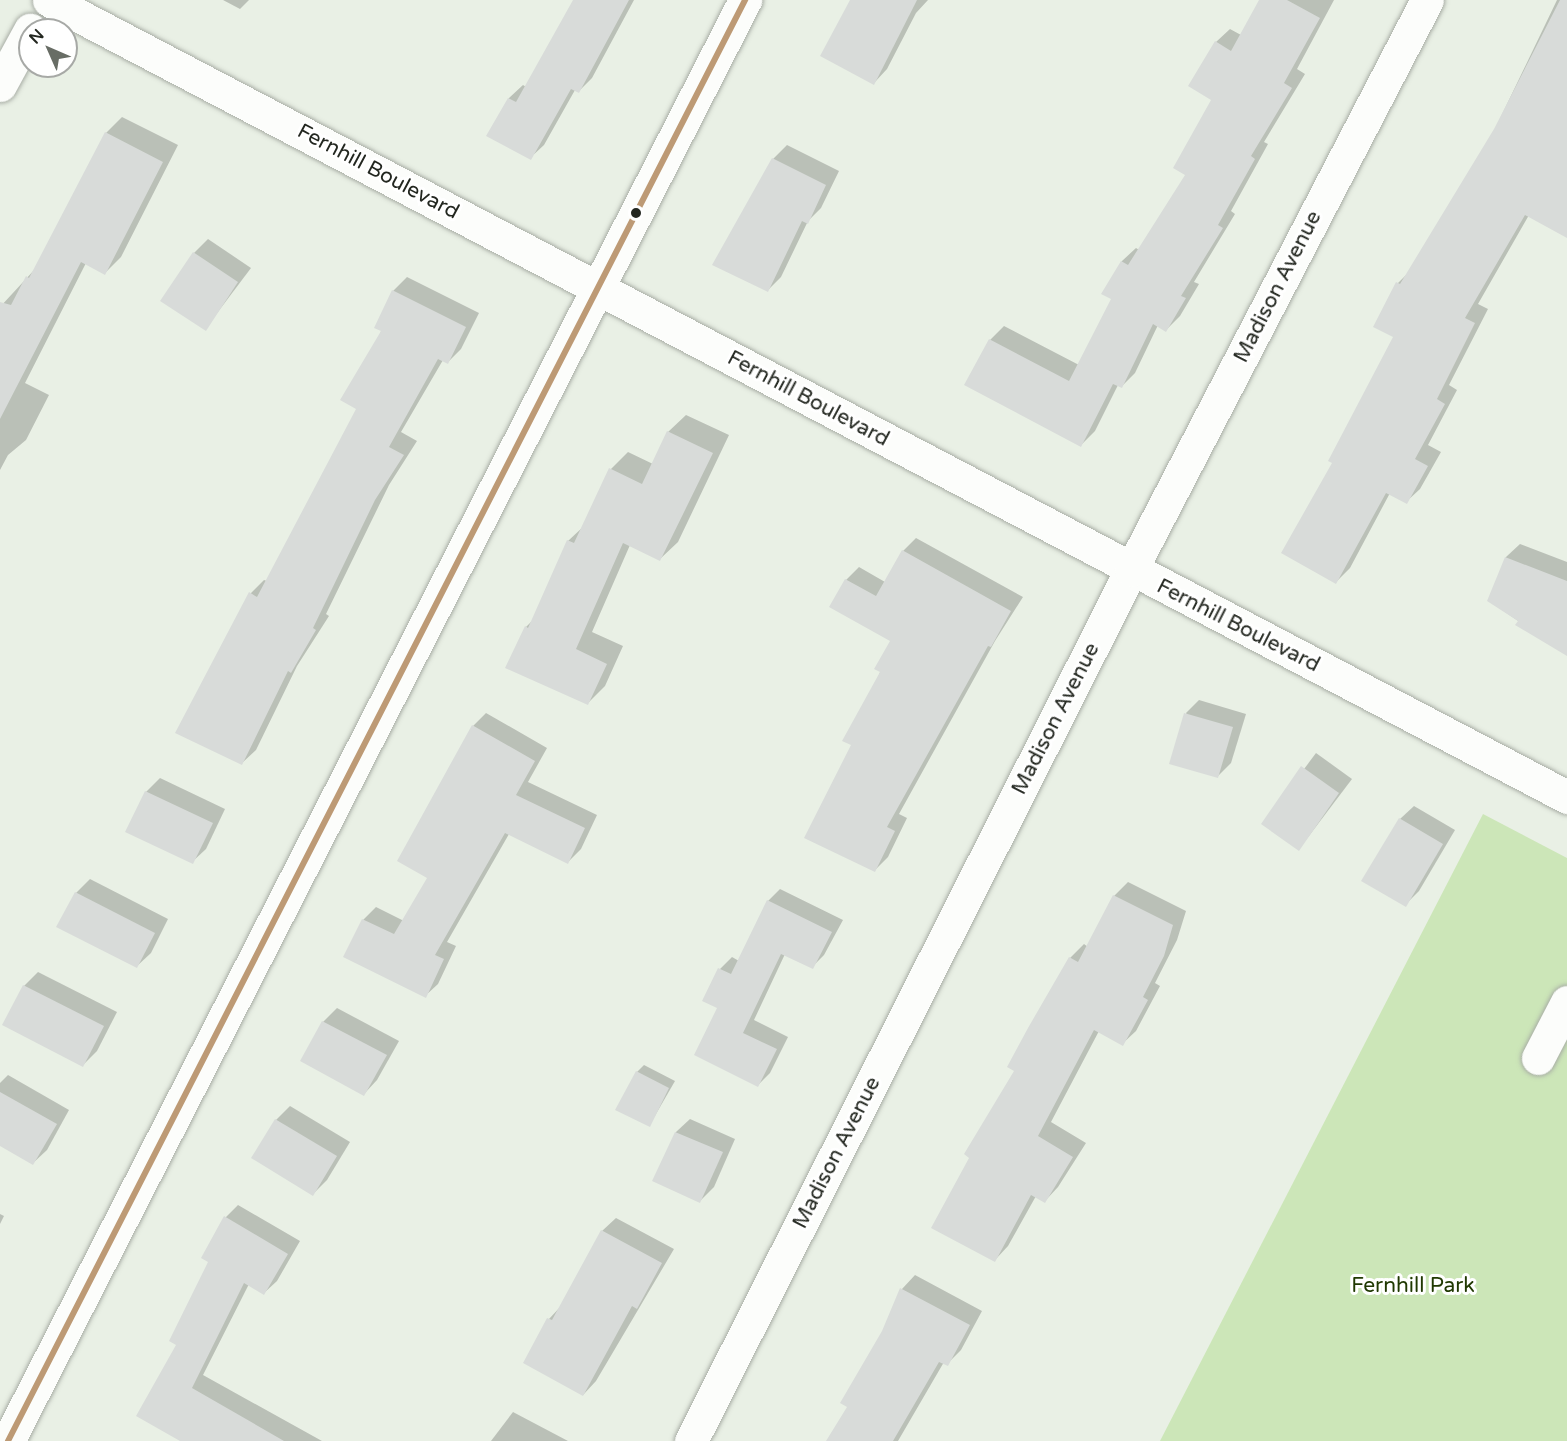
<!DOCTYPE html>
<style>
body{margin:0}
#map{position:relative;width:1567px;height:1441px;overflow:hidden;background:#e9f0e5;font-family:"Varela Round",sans-serif}
div>[style]{position:absolute}
.green>*{inset:0;background:#cce6b8}
.shadow>*{inset:0;background:#0003}
.building>*{inset:0;background:#d8dbd9}
.roads{filter:drop-shadow(0 0 2px #a8ada5) drop-shadow(0 0 2px #a8ada5)}
.minor>*{height:33px;margin:-16.5px;padding:0 16.5px;transform-origin:16.5px;border-radius:16.5px;background:#fcfdfb}
.major>*{height:33px;margin:-16.5px;padding:0 16.5px;transform-origin:16.5px;border-radius:16.5px;background:#fcfdfb}
.bus-1>*{height:6px;margin:-3px;padding:0 3px;transform-origin:3px;border-radius:3px;background:#bd9a75}
.dots>*{width:16px;height:16px;translate:-50% -50%;box-sizing:border-box;border:3px solid #fff;border-radius:50%}
span{translate:-50% -50%;white-space:nowrap;text-align:center;line-height:1.15;-webkit-text-stroke:6px #fff;paint-order:stroke}
.street-label{font-size:21px;color:#232720}
.park-label{font-size:21px;color:#203902}
.north{position:absolute;left:18px;top:18px;width:60px;height:60px;box-sizing:border-box;background:#fff;border:2px solid #a7a9a6;border-radius:50%;rotate:315deg;font-size:16px;font-weight:700;line-height:24px;text-align:center;color:#232720}
.north::after{content:'';display:block;margin:auto;width:21px;height:27px;background:#686d65;clip-path:polygon(50% 0,100% 100%,50% 72%,0 100%)}
</style>
<div id="map">
<div class="green">
<div style="clip-path:polygon(1483px 814px,1567px 858px,1567px 1441px,1160px 1441px)"></div>
</div>
<div class="shadow">
<div style="clip-path:polygon(223px 0,249px 0,240px 9px)"></div>
<div style="clip-path:polygon(574px 0,634px 0,592px 78px,578px 92px,575px 90px,544px 145px,530px 158px,488px 136px,509px 98px,523px 85px,526px 87px)"></div>
<div style="clip-path:polygon(854px 0,928px 0,916px 13px,887px 69px,874px 83px)"></div>
<div style="clip-path:polygon(1260px 0,1334px 0,1297px 69px,1305px 74px,1264px 142px,1268px 144px,1231px 211px,1235px 214px,1194px 282px,1199px 284px,1180px 316px,1166px 330px,1158px 325px,1135px 373px,1121px 387px,1118px 385px,1095px 431px,1081px 445px,990px 340px,1004px 326px,1079px 365px,1112px 299px,1103px 293px,1122px 261px,1136px 248px,1139px 250px,1187px 174px,1213px 100px,1216px 42px,1230px 29px,1241px 35px)"></div>
<div style="clip-path:polygon(1557px 0,1567px 0,1567px 180px,1529px 215px,1478px 304px,1488px 309px,1449px 385px,1457px 390px,1428px 445px,1441px 452px,1420px 489px,1406px 502px,1390px 493px,1350px 568px,1336px 582px,1334px 462px,1395px 337px,1398px 283px,1410px 271px,1495px 129px)"></div>
<div style="clip-path:polygon(122px 117px,178px 145px,121px 257px,105px 273px,86px 263px,25px 383px,49px 395px,26px 440px,8px 455px,0 470px,0 307px,36px 268px,106px 133px)"></div>
<div style="clip-path:polygon(787px 145px,839px 171px,821px 208px,808px 221px,781px 277px,767px 291px,773px 159px)"></div>
<div style="clip-path:polygon(208px 239px,251px 268px,205px 329px,194px 253px)"></div>
<div style="clip-path:polygon(407px 277px,479px 313px,461px 349px,448px 362px,443px 360px,401px 432px,417px 441px,389px 485px,326px 614px,329px 616px,297px 666px,256px 750px,242px 763px,251px 593px,264px 580px,267px 581px,358px 408px,393px 291px)"></div>
<div style="clip-path:polygon(686px 415px,729px 435px,678px 542px,660px 559px,630px 545px,592px 632px,623px 646px,605px 686px,587px 704px,526px 627px,534px 619px,568px 541px,584px 526px,611px 469px,628px 452px,653px 464px,668px 432px)"></div>
<div style="clip-path:polygon(916px 538px,1023px 597px,995px 641px,899px 814px,907px 818px,888px 857px,875px 870px,853px 745px,892px 640px,846px 580px,859px 567px,885px 582px,903px 551px)"></div>
<div style="clip-path:polygon(1520px 544px,1567px 562px,1567px 654px,1489px 601px,1506px 557px)"></div>
<div style="clip-path:polygon(1199px 700px,1246px 714px,1231px 763px,1217px 777px,1186px 713px)"></div>
<div style="clip-path:polygon(486px 713px,547px 748px,528px 782px,597px 815px,581px 849px,568px 862px,509px 834px,447px 942px,456px 946px,438px 984px,425px 996px,363px 920px,376px 907px,404px 921px,429px 877px,473px 726px)"></div>
<div style="clip-path:polygon(1316px 753px,1352px 779px,1299px 849px,1263px 824px)"></div>
<div style="clip-path:polygon(160px 778px,225px 809px,206px 849px,192px 862px,146px 792px)"></div>
<div style="clip-path:polygon(1414px 806px,1455px 830px,1419px 891px,1405px 905px,1400px 819px)"></div>
<div style="clip-path:polygon(90px 879px,168px 919px,151px 953px,137px 966px,76px 893px)"></div>
<div style="clip-path:polygon(1128px 882px,1186px 911px,1177px 940px,1155px 983px,1160px 986px,1136px 1031px,1122px 1044px,1099px 1031px,1051px 1122px,1086px 1143px,1058px 1187px,1045px 1201px,1036px 1196px,1008px 1246px,995px 1260px,1016px 1070px,1070px 958px,1084px 944px,1088px 947px,1114px 896px)"></div>
<div style="clip-path:polygon(780px 889px,843px 920px,824px 955px,812px 967px,785px 954px,754px 1020px,788px 1037px,770px 1073px,758px 1085px,719px 1007px,720px 969px,732px 957px,739px 961px,768px 901px)"></div>
<div style="clip-path:polygon(38px 972px,117px 1012px,97px 1051px,83px 1065px,24px 986px)"></div>
<div style="clip-path:polygon(337px 1008px,399px 1041px,377px 1080px,364px 1094px,303px 1060px,323px 1022px)"></div>
<div style="clip-path:polygon(644px 1065px,675px 1081px,649px 1126px,637px 1072px)"></div>
<div style="clip-path:polygon(8px 1075px,69px 1110px,47px 1150px,33px 1163px,0 1144px,0 1083px)"></div>
<div style="clip-path:polygon(290px 1106px,350px 1142px,327px 1180px,313px 1194px,253px 1157px,276px 1120px)"></div>
<div style="clip-path:polygon(690px 1119px,735px 1139px,714px 1187px,700px 1201px,654px 1180px,676px 1132px)"></div>
<div style="clip-path:polygon(238px 1205px,300px 1241px,277px 1281px,264px 1293px,249px 1284px,203px 1375px,322px 1441px,187px 1441px,178px 1344px,226px 1217px)"></div>
<div style="clip-path:polygon(0 1214px,4px 1216px,0 1224px)"></div>
<div style="clip-path:polygon(616px 1218px,674px 1249px,596px 1381px,583px 1395px,549px 1319px,562px 1305px,602px 1231px)"></div>
<div style="clip-path:polygon(915px 1275px,982px 1311px,961px 1350px,947px 1364px,944px 1362px,898px 1441px,828px 1441px,849px 1407px,902px 1289px)"></div>
<div style="clip-path:polygon(513px 1412px,568px 1441px,491px 1441px)"></div>
</div>
<div class="building">
<div style="clip-path:polygon(573px 0,629px 0,579px 93px,571px 89px,531px 160px,486px 136px,508px 98px,516px 102px)"></div>
<div style="clip-path:polygon(850px 0,917px 0,874px 85px,820px 56px)"></div>
<div style="clip-path:polygon(1259px 0,1287px 0,1320px 18px,1284px 83px,1292px 88px,1251px 156px,1255px 159px,1218px 225px,1223px 228px,1181px 296px,1186px 298px,1166px 332px,1153px 324px,1122px 388px,1113px 384px,1081px 447px,964px 385px,989px 339px,1069px 381px,1111px 299px,1101px 294px,1121px 261px,1128px 265px,1185px 175px,1173px 168px,1211px 100px,1188px 86px,1215px 41px,1231px 51px)"></div>
<div style="clip-path:polygon(1560px 0,1567px 0,1567px 238px,1525px 215px,1465px 318px,1475px 323px,1437px 399px,1445px 404px,1415px 459px,1428px 466px,1407px 504px,1386px 493px,1336px 584px,1281px 553px,1332px 463px,1328px 461px,1393px 337px,1373px 327px,1396px 282px,1400px 284px,1494px 129px)"></div>
<div style="clip-path:polygon(105px 132px,163px 162px,105px 275px,81px 262px,0 419px,0 302px,11px 305px,26px 276px,29px 278px)"></div>
<div style="clip-path:polygon(772px 158px,826px 185px,808px 224px,802px 221px,768px 292px,712px 265px)"></div>
<div style="clip-path:polygon(193px 252px,238px 282px,206px 331px,160px 301px)"></div>
<div style="clip-path:polygon(392px 290px,466px 327px,448px 364px,438px 359px,389px 447px,404px 455px,375px 500px,313px 628px,316px 630px,291px 673px,288px 671px,242px 765px,175px 733px,249px 592px,257px 597px,356px 409px,340px 400px,381px 331px,374px 328px)"></div>
<div style="clip-path:polygon(667px 431px,713px 453px,660px 561px,623px 543px,576px 649px,607px 664px,588px 705px,505px 668px,525px 626px,528px 628px,567px 540px,574px 543px,609px 468px,642px 484px)"></div>
<div style="clip-path:polygon(902px 550px,1011px 611px,991px 647px,988px 646px,887px 827px,895px 831px,875px 872px,804px 838px,851px 745px,842px 741px,880px 672px,874px 669px,890px 641px,829px 607px,845px 579px,876px 596px)"></div>
<div style="clip-path:polygon(1505px 557px,1567px 581px,1567px 656px,1515px 625px,1518px 621px,1487px 601px)"></div>
<div style="clip-path:polygon(1184px 713px,1233px 727px,1218px 778px,1169px 764px)"></div>
<div style="clip-path:polygon(472px 725px,535px 761px,516px 795px,585px 828px,568px 864px,505px 833px,435px 955px,444px 959px,426px 998px,343px 957px,362px 919px,394px 934px,427px 878px,397px 861px)"></div>
<div style="clip-path:polygon(1301px 766px,1339px 793px,1299px 851px,1261px 824px)"></div>
<div style="clip-path:polygon(145px 791px,213px 823px,193px 864px,125px 832px)"></div>
<div style="clip-path:polygon(1399px 818px,1443px 844px,1406px 907px,1361px 881px)"></div>
<div style="clip-path:polygon(75px 892px,155px 933px,137px 968px,56px 927px)"></div>
<div style="clip-path:polygon(1113px 895px,1173px 925px,1164px 956px,1143px 997px,1148px 1000px,1123px 1046px,1094px 1030px,1038px 1136px,1073px 1157px,1045px 1203px,1031px 1195px,995px 1262px,931px 1228px,969px 1158px,964px 1154px,1014px 1071px,1007px 1067px,1028px 1028px,1069px 957px,1078px 962px)"></div>
<div style="clip-path:polygon(767px 900px,832px 932px,813px 969px,781px 954px,743px 1033px,777px 1049px,758px 1087px,694px 1055px,717px 1008px,702px 1001px,718px 968px,731px 974px)"></div>
<div style="clip-path:polygon(23px 985px,104px 1026px,83px 1067px,2px 1025px)"></div>
<div style="clip-path:polygon(322px 1021px,387px 1055px,364px 1096px,300px 1061px)"></div>
<div style="clip-path:polygon(636px 1071px,669px 1088px,650px 1127px,615px 1110px)"></div>
<div style="clip-path:polygon(0 1092px,57px 1124px,33px 1165px,0 1146px)"></div>
<div style="clip-path:polygon(275px 1119px,337px 1156px,313px 1196px,251px 1158px)"></div>
<div style="clip-path:polygon(675px 1132px,723px 1152px,700px 1203px,652px 1181px)"></div>
<div style="clip-path:polygon(224px 1216px,288px 1254px,264px 1295px,244px 1283px,192px 1388px,284px 1441px,180px 1441px,136px 1416px,176px 1345px,169px 1341px,208px 1262px,201px 1258px)"></div>
<div style="clip-path:polygon(601px 1230px,662px 1263px,637px 1309px,632px 1306px,583px 1396px,523px 1363px,547px 1318px,552px 1320px)"></div>
<div style="clip-path:polygon(900px 1288px,970px 1325px,948px 1366px,939px 1362px,893px 1441px,826px 1441px,847px 1407px,840px 1403px,882px 1331px)"></div>
</div>
<div class="roads">
<div class="minor">
<div style="left:49px;top:0;width:1715px;rotate:27.7deg"></div>
<div style="left:0;top:85px;width:63px;rotate:-61.4deg"></div>
<div style="left:1538px;top:1058px;width:63px;rotate:-62.6deg"></div>
<div style="left:691px;top:1441px;width:976px;rotate:-63.2deg"></div>
<div style="left:1131px;top:570px;width:642px;rotate:-62.56deg"></div>
</div>
<div class="major">
<div style="left:8px;top:1441px;width:1619px;rotate:-62.91deg"></div>
</div>
</div>
<div class="bus-1">
<div style="left:8px;top:1441px;width:1619px;rotate:-62.91deg"></div>
</div>
<div class="dots">
<div style="left:636px;top:213px;background:#232720"></div>
</div>
<div class="street-label">
<span style="left:378px;top:172px;rotate:28deg">Fernhill Boulevard</span>
<span style="left:1278px;top:287px;rotate:-63deg">Madison Avenue</span>
<span style="left:808px;top:399px;rotate:28deg">Fernhill Boulevard</span>
<span style="left:1238px;top:626px;rotate:27deg">Fernhill Boulevard</span>
<span style="left:1056px;top:719px;rotate:-63deg">Madison Avenue</span>
<span style="left:837px;top:1153px;rotate:-63deg">Madison Avenue</span>
</div>
<div class="park-label">
<span style="left:1413px;top:1286px">Fernhill Park</span>
</div>
<div class="north">N</div>
</div>
